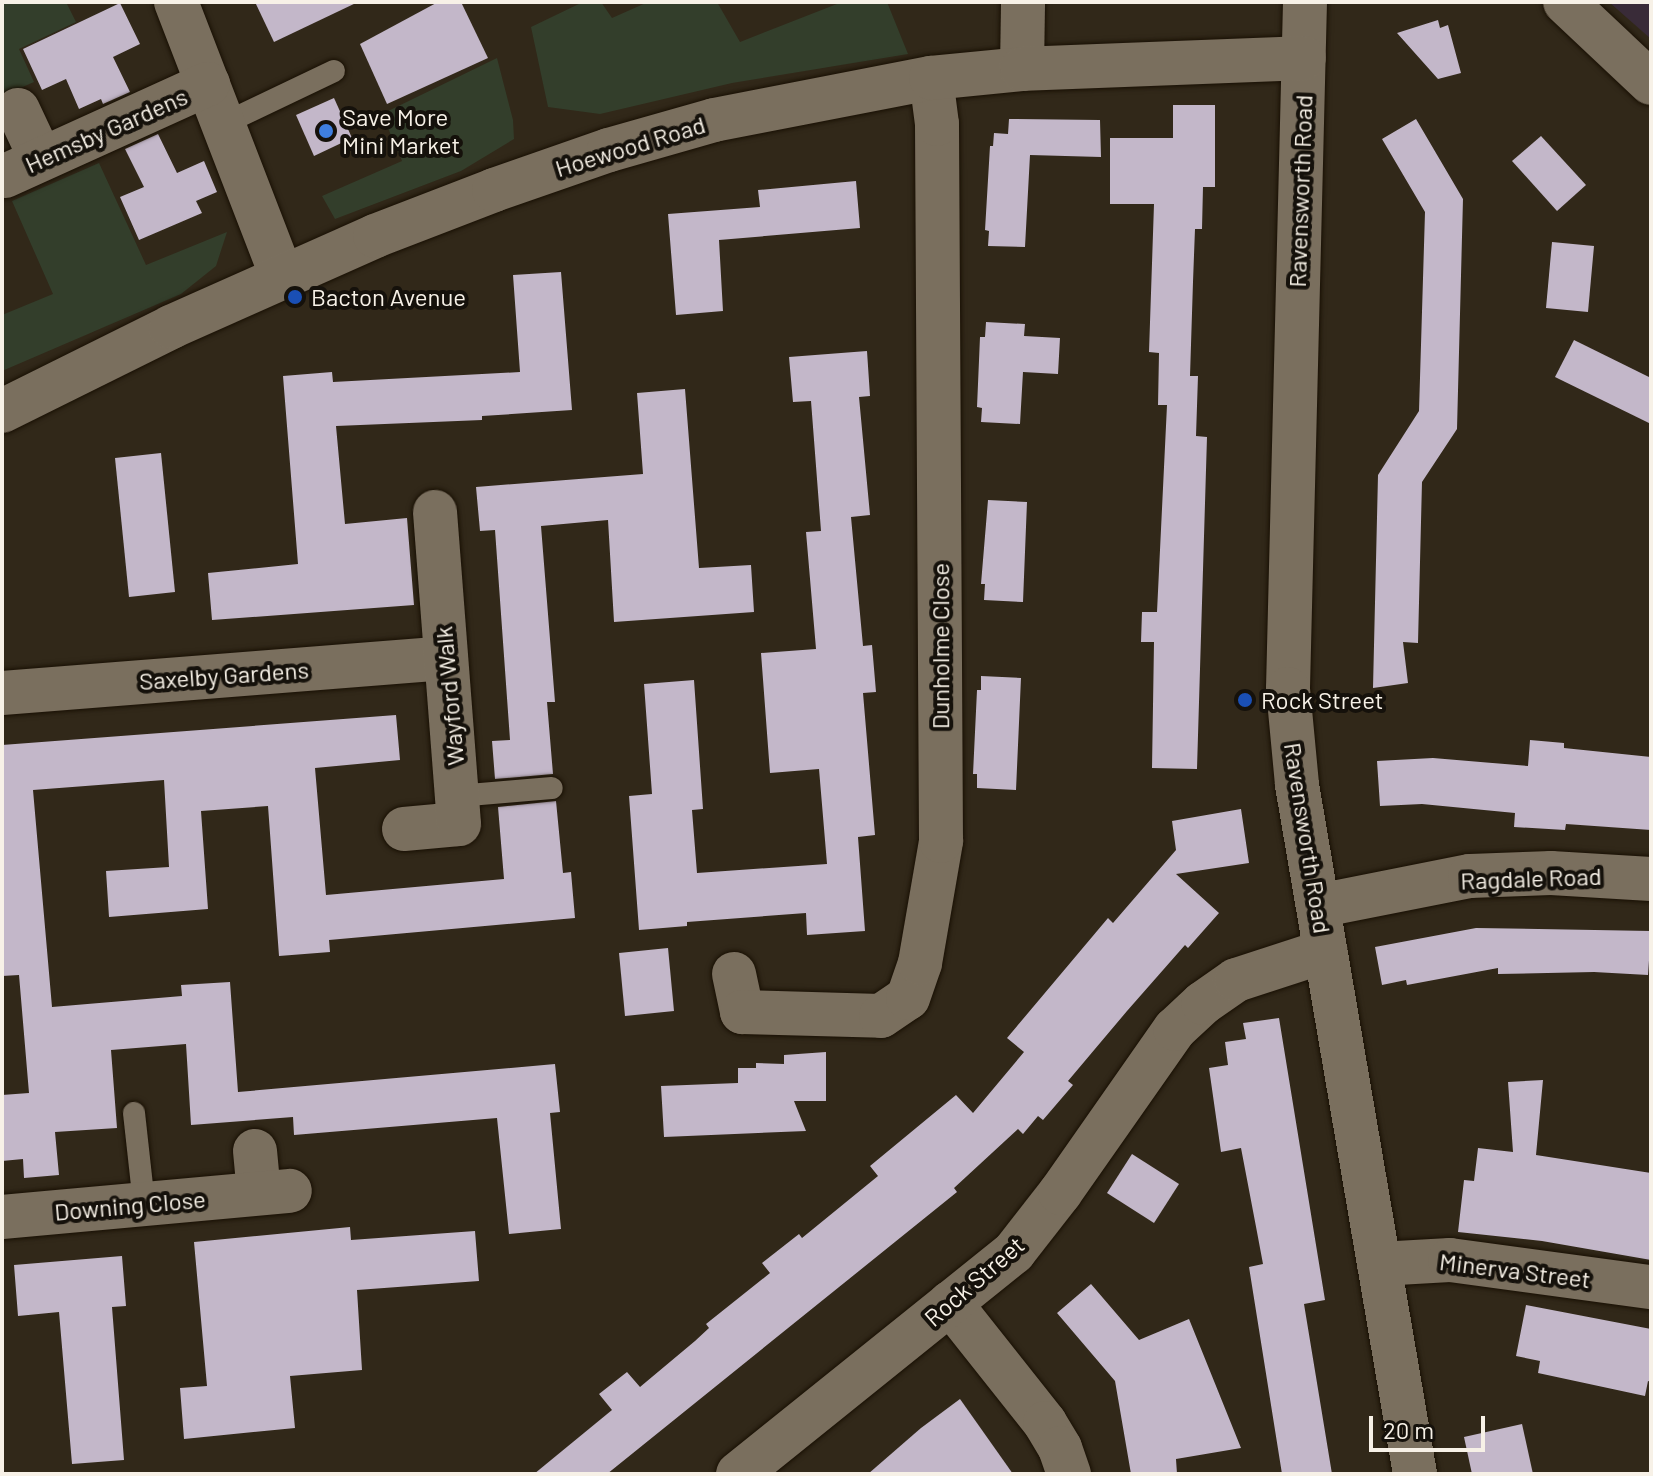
<!DOCTYPE html>
<style>
body{margin:0}
#map{position:relative;width:1653px;height:1476px;overflow:hidden;background:#312819;font-family:Barlow,sans-serif}
div>[style]{position:absolute}
.education>*{inset:0;background:#392b38}
.green>*{inset:0;background:#333e2b}
.building>*{inset:0;background:#c3b7c9}
.roads{filter:drop-shadow(0 0 2px #191004) drop-shadow(0 0 2px #191004)}
.lane>*{height:22px;margin:-11px;padding:0 11px;transform-origin:11px;border-radius:11px;background:#7a6f5e}
.street>*{height:44px;margin:-22px;padding:0 22px;transform-origin:22px;border-radius:22px;background:#7a6f5e}
.secondary>*{height:44px;margin:-22px;padding:0 22px;transform-origin:22px;border-radius:22px;background:#7a6f5e}
.dots>*{width:22px;height:22px;translate:-50% -50%;box-sizing:border-box;border:4px solid #15110b;border-radius:50%}
span{translate:-50% -50%;white-space:nowrap;text-align:center;line-height:1.15;-webkit-text-stroke:8px #15110b;paint-order:stroke}
.poi-label{font-size:24px;color:#f7f1e7}
.left{translate:0 -50%;text-align:left}
.street-label{font-size:24px;color:#f7f1e7}
.frame{position:absolute;inset:0;border:4px solid #f7f1e7;pointer-events:none}
.scale{position:absolute;left:1369px;top:1416px;width:116px;height:36px;box-sizing:border-box;border:4px solid #f7f1e7;border-top:0;padding-left:10px;font-size:24px;line-height:28px;white-space:nowrap;color:#f7f1e7;-webkit-text-stroke:6px #15110b;paint-order:stroke}
</style>
<div id="map">
<div class="education">
<div style="clip-path:polygon(1609px 2px,1651px 2px,1651px 39px)"></div>
</div>
<div class="green">
<div style="clip-path:polygon(2px 2px,66px 2px,76px 22px,19px 49px,34px 82px,2px 96px)"></div>
<div style="clip-path:polygon(583px 2px,601px 2px,612px 18px,648px 2px,717px 2px,740px 42px,842px 2px,887px 2px,908px 54px,732px 83px,600px 114px,548px 107px,531px 27px)"></div>
<div style="clip-path:polygon(497px 58px,513px 120px,514px 139px,461px 171px,335px 219px,322px 196px,402px 161px,382px 114px)"></div>
<div style="clip-path:polygon(99px 163px,146px 265px,227px 232px,216px 266px,181px 294px,2px 371px,2px 315px,53px 294px,12px 201px)"></div>
</div>
<div class="building">
<div style="clip-path:polygon(255px 2px,358px 2px,274px 42px)"></div>
<div style="clip-path:polygon(438px 2px,461px 2px,488px 58px,387px 104px,360px 44px)"></div>
<div style="clip-path:polygon(120px 3px,140px 44px,113px 57px,130px 92px,103px 104px,101px 99px,79px 109px,66px 79px,42px 90px,23px 49px)"></div>
<div style="clip-path:polygon(1438px 20px,1440px 28px,1448px 25px,1461px 73px,1438px 79px,1397px 33px)"></div>
<div style="clip-path:polygon(334px 98px,352px 138px,314px 156px,296px 115px)"></div>
<div style="clip-path:polygon(1173px 105px,1215px 105px,1215px 187px,1203px 187px,1202px 229px,1195px 229px,1193px 282px,1190px 376px,1198px 376px,1196px 436px,1207px 437px,1197px 769px,1152px 768px,1154px 642px,1141px 642px,1142px 612px,1157px 612px,1167px 405px,1158px 405px,1159px 353px,1149px 352px,1154px 204px,1110px 204px,1110px 138px,1173px 138px)"></div>
<div style="clip-path:polygon(1009px 119px,1100px 120px,1101px 157px,1030px 155px,1025px 247px,988px 246px,989px 231px,985px 230px,990px 146px,993px 146px,994px 133px,1008px 134px)"></div>
<div style="clip-path:polygon(1416px 119px,1463px 199px,1457px 429px,1422px 482px,1418px 643px,1403px 642px,1408px 683px,1373px 688px,1378px 475px,1419px 411px,1425px 212px,1382px 139px)"></div>
<div style="clip-path:polygon(158px 134px,177px 173px,204px 161px,217px 192px,196px 201px,202px 213px,139px 240px,120px 197px,144px 187px,125px 149px)"></div>
<div style="clip-path:polygon(1541px 136px,1586px 185px,1557px 211px,1512px 161px)"></div>
<div style="clip-path:polygon(856px 181px,860px 228px,719px 240px,723px 311px,676px 315px,668px 214px,760px 207px,758px 190px)"></div>
<div style="clip-path:polygon(1552px 242px,1594px 246px,1588px 312px,1546px 308px)"></div>
<div style="clip-path:polygon(561px 272px,572px 410px,482px 416px,482px 420px,336px 426px,345px 524px,407px 518px,414px 605px,212px 620px,208px 573px,298px 564px,283px 376px,332px 372px,333px 382px,520px 372px,513px 275px)"></div>
<div style="clip-path:polygon(986px 322px,1025px 324px,1024px 336px,1060px 338px,1058px 374px,1023px 372px,1020px 424px,981px 422px,982px 408px,977px 407px,980px 337px,985px 337px)"></div>
<div style="clip-path:polygon(1574px 340px,1651px 378px,1651px 424px,1555px 377px)"></div>
<div style="clip-path:polygon(867px 351px,870px 396px,859px 397px,870px 515px,851px 517px,863px 646px,872px 645px,876px 692px,863px 693px,875px 835px,858px 837px,865px 931px,807px 935px,806px 913px,687px 922px,687px 926px,639px 930px,629px 796px,652px 794px,644px 684px,694px 680px,703px 809px,692px 810px,697px 873px,827px 864px,819px 769px,770px 773px,761px 653px,816px 649px,806px 532px,821px 531px,811px 401px,793px 402px,789px 357px)"></div>
<div style="clip-path:polygon(685px 389px,699px 568px,751px 565px,754px 612px,614px 622px,608px 520px,541px 526px,555px 702px,547px 702px,553px 774px,495px 779px,492px 741px,510px 740px,495px 530px,480px 531px,476px 487px,643px 474px,637px 393px)"></div>
<div style="clip-path:polygon(161px 453px,175px 592px,129px 597px,115px 458px)"></div>
<div style="clip-path:polygon(988px 500px,1027px 502px,1023px 602px,984px 600px,985px 584px,981px 584px)"></div>
<div style="clip-path:polygon(981px 676px,1021px 678px,1016px 790px,977px 788px,977px 774px,973px 774px,977px 690px,981px 690px)"></div>
<div style="clip-path:polygon(396px 715px,400px 760px,315px 768px,326px 895px,504px 879px,498px 807px,556px 801px,563px 873px,571px 872px,575px 918px,329px 940px,330px 952px,279px 956px,268px 806px,201px 811px,208px 909px,109px 917px,106px 871px,169px 867px,164px 780px,33px 790px,52px 1007px,182px 996px,181px 985px,230px 982px,238px 1092px,555px 1064px,560px 1112px,550px 1113px,561px 1229px,509px 1234px,497px 1118px,294px 1135px,293px 1117px,191px 1125px,186px 1044px,111px 1050px,117px 1128px,55px 1132px,59px 1175px,24px 1178px,23px 1159px,2px 1161px,2px 1095px,29px 1093px,19px 975px,2px 976px,2px 745px)"></div>
<div style="clip-path:polygon(1530px 740px,1564px 743px,1564px 748px,1651px 757px,1651px 830px,1566px 824px,1565px 830px,1514px 827px,1515px 813px,1422px 804px,1380px 806px,1377px 761px,1433px 758px,1528px 766px)"></div>
<div style="clip-path:polygon(1241px 809px,1249px 863px,1176px 874px,1219px 913px,1188px 948px,1185px 945px,1127px 1011px,1068px 1081px,1073px 1085px,1043px 1120px,1038px 1116px,1023px 1134px,1018px 1129px,954px 1188px,957px 1192px,607px 1474px,534px 1474px,612px 1410px,599px 1394px,627px 1372px,640px 1387px,695px 1341px,709px 1328px,706px 1324px,770px 1273px,762px 1263px,799px 1234px,802px 1238px,878px 1176px,870px 1166px,956px 1095px,973px 1113px,1024px 1052px,1007px 1038px,1108px 918px,1113px 923px,1176px 850px,1172px 821px)"></div>
<div style="clip-path:polygon(1476px 928px,1651px 931px,1648px 975px,1594px 972px,1498px 974px,1498px 968px,1407px 985px,1406px 980px,1382px 985px,1375px 947px)"></div>
<div style="clip-path:polygon(668px 948px,674px 1011px,625px 1016px,619px 953px)"></div>
<div style="clip-path:polygon(1279px 1018px,1325px 1300px,1304px 1304px,1332px 1474px,1282px 1474px,1249px 1267px,1263px 1264px,1257px 1232px,1241px 1148px,1221px 1152px,1209px 1068px,1228px 1065px,1225px 1042px,1246px 1039px,1243px 1023px)"></div>
<div style="clip-path:polygon(826px 1052px,826px 1101px,794px 1101px,806px 1131px,664px 1137px,661px 1086px,738px 1083px,738px 1068px,756px 1068px,756px 1063px,784px 1064px,784px 1055px)"></div>
<div style="clip-path:polygon(1543px 1080px,1536px 1155px,1651px 1173px,1651px 1260px,1542px 1241px,1458px 1232px,1464px 1180px,1474px 1181px,1478px 1148px,1513px 1152px,1508px 1082px)"></div>
<div style="clip-path:polygon(1132px 1154px,1179px 1184px,1154px 1223px,1107px 1193px)"></div>
<div style="clip-path:polygon(350px 1227px,351px 1240px,475px 1231px,479px 1281px,357px 1290px,362px 1370px,290px 1376px,295px 1428px,184px 1439px,180px 1388px,207px 1386px,194px 1242px)"></div>
<div style="clip-path:polygon(122px 1256px,126px 1306px,112px 1307px,124px 1460px,72px 1464px,59px 1312px,18px 1316px,14px 1265px)"></div>
<div style="clip-path:polygon(1091px 1284px,1139px 1340px,1189px 1319px,1241px 1448px,1176px 1459px,1177px 1474px,1131px 1474px,1115px 1381px,1057px 1313px)"></div>
<div style="clip-path:polygon(1526px 1305px,1651px 1329px,1651px 1382px,1648px 1381px,1645px 1396px,1538px 1373px,1540px 1361px,1516px 1356px)"></div>
<div style="clip-path:polygon(960px 1399px,1013px 1474px,868px 1474px,921px 1428px)"></div>
<div style="clip-path:polygon(1522px 1424px,1533px 1474px,1472px 1474px,1464px 1437px)"></div>
</div>
<div class="roads">
<div class="lane">
<div style="left:223px;top:124px;width:123px;rotate:-25.5deg"></div>
<div style="left:457px;top:796px;width:95px;rotate:-4.8deg"></div>
<div style="left:134px;top:1113px;width:92px;rotate:83.7deg"></div>
</div>
<div class="street">
<div style="left:176px;top:2px;width:294px;rotate:68.9deg"></div>
<div style="left:1565px;top:2px;width:118px;rotate:43.3deg"></div>
<div style="left:1022px;top:69px;width:67px;rotate:-89.1deg"></div>
<div style="left:18px;top:110px;width:54px;rotate:64.9deg"></div>
<div style="left:5px;top:176px;width:223px;rotate:-24.4deg"></div>
<div style="left:2px;top:693px;width:445px;rotate:-4.5deg"></div>
<div style="left:404px;top:829px;width:55px;rotate:-5.2deg"></div>
<div style="left:459px;top:824px;width:313px;rotate:-94.4deg"></div>
<div style="left:1318px;top:906px;width:155px;rotate:-11.2deg"></div>
<div style="left:1470px;top:876px;width:81px;rotate:-2.1deg"></div>
<div style="left:1551px;top:873px;width:100px;rotate:3.4deg"></div>
<div style="left:734px;top:974px;width:39px;rotate:78deg"></div>
<div style="left:742px;top:1012px;width:139px;rotate:1.6deg"></div>
<div style="left:881px;top:1016px;width:32px;rotate:-34deg"></div>
<div style="left:908px;top:998px;width:37px;rotate:-71deg"></div>
<div style="left:920px;top:963px;width:124px;rotate:-80.2deg"></div>
<div style="left:941px;top:841px;width:717px;rotate:-90.32deg"></div>
<div style="left:937px;top:124px;width:46px;rotate:-97.4deg"></div>
<div style="left:255px;top:1151px;width:42px;rotate:84.6deg"></div>
<div style="left:2px;top:1217px;width:289px;rotate:-5.2deg"></div>
<div style="left:1379px;top:1264px;width:71px;rotate:-3.2deg"></div>
<div style="left:1450px;top:1260px;width:203px;rotate:7.7deg"></div>
<div style="left:950px;top:1303px;width:153px;rotate:51.6deg"></div>
<div style="left:1045px;top:1423px;width:29px;rotate:59deg"></div>
<div style="left:1060px;top:1448px;width:28px;rotate:71deg"></div>
<div style="left:738px;top:1474px;width:354px;rotate:-38.8deg"></div>
<div style="left:1014px;top:1252px;width:75px;rotate:-52.1deg"></div>
<div style="left:1060px;top:1193px;width:200px;rotate:-55deg"></div>
<div style="left:1175px;top:1029px;width:38px;rotate:-43deg"></div>
<div style="left:1203px;top:1003px;width:40px;rotate:-34.9deg"></div>
<div style="left:1236px;top:980px;width:94px;rotate:-18deg"></div>
</div>
<div class="secondary">
<div style="left:1305px;top:2px;width:687px;rotate:91.42deg"></div>
<div style="left:1288px;top:689px;width:96px;rotate:84.6deg"></div>
<div style="left:1297px;top:785px;width:699px;rotate:80.28deg"></div>
<div style="left:2px;top:411px;width:189px;rotate:-26.4deg"></div>
<div style="left:171px;top:327px;width:223px;rotate:-24deg"></div>
<div style="left:375px;top:236px;width:128px;rotate:-21.1deg"></div>
<div style="left:494px;top:190px;width:122px;rotate:-19.2deg"></div>
<div style="left:609px;top:150px;width:109px;rotate:-15.9deg"></div>
<div style="left:714px;top:120px;width:221px;rotate:-11deg"></div>
<div style="left:931px;top:78px;width:91px;rotate:-5.6deg"></div>
<div style="left:1022px;top:69px;width:282px;rotate:-2.2deg"></div>
</div>
</div>
<div class="dots">
<div style="left:326px;top:131px;background:#3f7fe0"></div>
<div style="left:295px;top:297px;background:#1a4fb4"></div>
<div style="left:1245px;top:700px;background:#1a4fb4"></div>
</div>
<div class="poi-label">
<span class="left" style="left:342px;top:131px">Save More<br>Mini Market</span>
<span class="left" style="left:311px;top:297px">Bacton Avenue</span>
<span class="left" style="left:1261px;top:700px">Rock Street</span>
</div>
<div class="street-label">
<span style="left:106px;top:130px;rotate:-24deg">Hemsby Gardens</span>
<span style="left:630px;top:146px;rotate:-17deg">Hoewood Road</span>
<span style="left:1300px;top:191px;rotate:-88deg">Ravensworth Road</span>
<span style="left:940px;top:646px;rotate:-90deg">Dunholme Close</span>
<span style="left:224px;top:675px;rotate:-4deg">Saxelby Gardens</span>
<span style="left:449px;top:696px;rotate:-95deg">Wayford Walk</span>
<span style="left:1308px;top:838px;rotate:81deg">Ravensworth Road</span>
<span style="left:1531px;top:878px;rotate:-2deg">Ragdale Road</span>
<span style="left:130px;top:1205px;rotate:-5deg">Downing Close</span>
<span style="left:1515px;top:1270px;rotate:7deg">Minerva Street</span>
<span style="left:974px;top:1281px;rotate:-41deg">Rock Street</span>
</div>
<div class="frame"></div>
<div class="scale">20 m</div>
</div>
